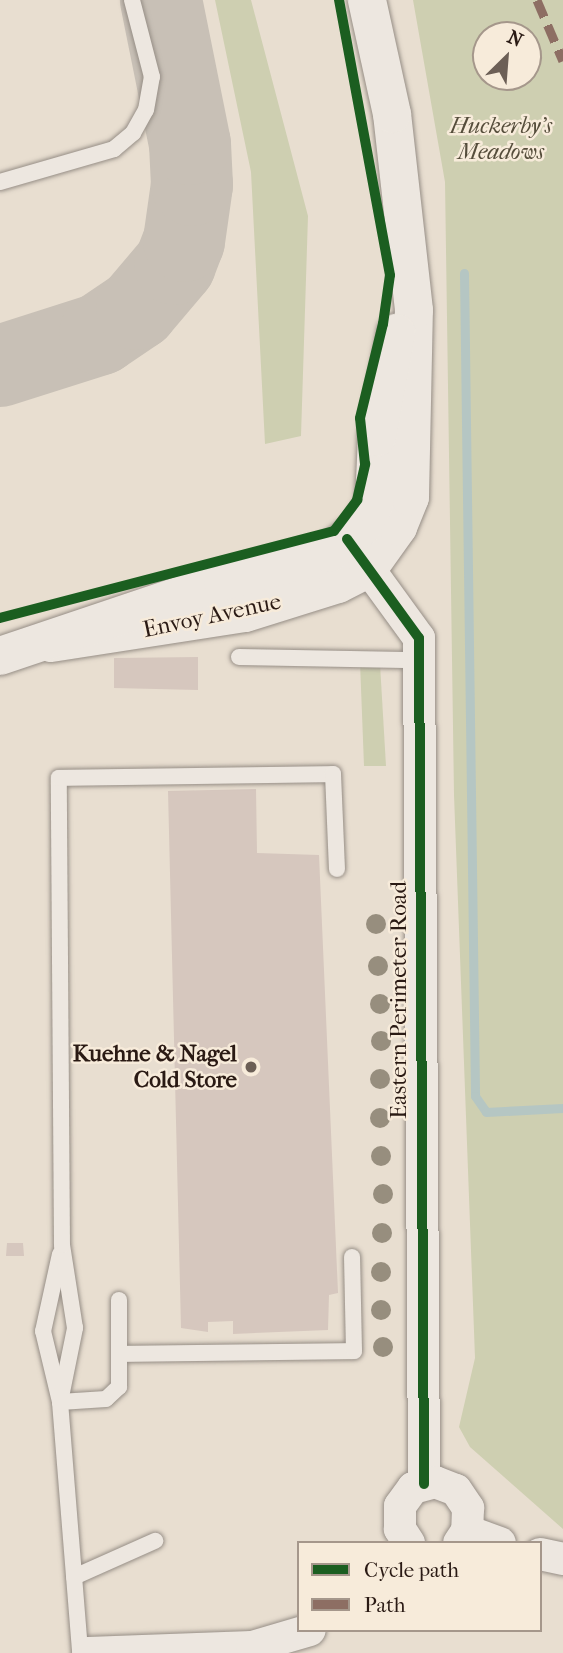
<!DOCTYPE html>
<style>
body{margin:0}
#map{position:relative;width:563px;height:1653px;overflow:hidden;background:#e8ded0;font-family:"IM FELL French Canon",serif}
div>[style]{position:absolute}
.green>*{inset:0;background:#cecfb1}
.stream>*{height:9px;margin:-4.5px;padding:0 4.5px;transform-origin:4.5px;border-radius:4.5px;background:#b5c6c3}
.taxiway>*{height:82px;margin:-41px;padding:0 41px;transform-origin:41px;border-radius:41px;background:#c8c0b6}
.building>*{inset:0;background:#d6c7be}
.roads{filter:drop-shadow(0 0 2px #968e86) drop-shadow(0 0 2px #968e86)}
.lane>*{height:16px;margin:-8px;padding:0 8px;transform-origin:8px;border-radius:8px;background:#ede7e0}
.street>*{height:32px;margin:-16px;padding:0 16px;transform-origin:16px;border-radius:16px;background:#ede7e0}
.secondary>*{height:38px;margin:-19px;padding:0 19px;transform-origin:19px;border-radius:19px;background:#ede7e0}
.quiet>*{height:9px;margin-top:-4.5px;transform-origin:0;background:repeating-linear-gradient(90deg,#8d6e63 0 18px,transparent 0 27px)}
.cycleway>*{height:10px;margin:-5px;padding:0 5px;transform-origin:5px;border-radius:5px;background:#1b5e20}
.trees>*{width:20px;height:20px;margin:-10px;border-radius:50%;background:#978e7e}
.dots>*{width:19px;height:19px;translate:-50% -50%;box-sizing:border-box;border:4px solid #f7ebda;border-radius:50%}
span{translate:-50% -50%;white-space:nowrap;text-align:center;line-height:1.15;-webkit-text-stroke:5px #f7ebda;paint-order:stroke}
.park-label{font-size:23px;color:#554d3b;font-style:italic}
.street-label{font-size:23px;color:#2a1a14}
.poi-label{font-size:23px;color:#2a1a14;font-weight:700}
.right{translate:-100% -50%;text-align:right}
.legend{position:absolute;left:297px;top:1541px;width:245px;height:91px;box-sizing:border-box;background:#f7ebda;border:2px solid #a5978b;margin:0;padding:9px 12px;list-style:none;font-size:21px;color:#2a1a14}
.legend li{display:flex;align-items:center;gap:14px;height:35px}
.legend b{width:35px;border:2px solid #a5978b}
.north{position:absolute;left:472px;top:21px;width:70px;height:70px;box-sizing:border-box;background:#f7ebda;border:2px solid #a5978b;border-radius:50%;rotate:25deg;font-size:19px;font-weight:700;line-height:28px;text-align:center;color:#2a1a14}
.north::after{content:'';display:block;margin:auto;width:24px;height:32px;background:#6c5f56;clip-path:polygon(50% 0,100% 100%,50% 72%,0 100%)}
</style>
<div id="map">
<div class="green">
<div style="clip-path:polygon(215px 0,251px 0,308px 216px,301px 436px,265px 444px,251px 172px)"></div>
<div style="clip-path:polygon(evenodd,413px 0,563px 0,563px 1529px,470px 1447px,459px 1427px,475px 1358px,454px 795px,445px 182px,413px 0,528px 35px,528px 77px,486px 77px,486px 35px,528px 35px)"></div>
<div style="clip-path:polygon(360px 662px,380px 664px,386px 766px,364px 766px)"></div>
</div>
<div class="stream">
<div style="left:464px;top:273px;width:823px;rotate:89.23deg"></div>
<div style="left:475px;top:1096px;width:19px;rotate:55deg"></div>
<div style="left:486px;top:1112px;width:77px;rotate:-3deg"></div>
</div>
<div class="taxiway">
<div style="left:0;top:366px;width:105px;rotate:-17.7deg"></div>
<div style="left:100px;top:334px;width:45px;rotate:-34deg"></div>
<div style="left:137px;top:309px;width:59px;rotate:-49.8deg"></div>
<div style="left:175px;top:264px;width:25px;rotate:-69deg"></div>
<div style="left:184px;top:241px;width:57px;rotate:-81.9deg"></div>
<div style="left:192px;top:185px;width:41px;rotate:-92.8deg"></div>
<div style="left:190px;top:144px;width:147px;rotate:-101.4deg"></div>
</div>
<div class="building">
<div style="clip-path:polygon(198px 657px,198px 690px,114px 688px,114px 658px)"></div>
<div style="clip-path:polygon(256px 789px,257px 853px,319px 855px,338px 1293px,329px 1295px,328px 1330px,233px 1334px,233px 1321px,208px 1322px,208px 1332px,181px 1328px,168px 791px)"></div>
<div style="clip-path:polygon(7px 1243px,23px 1243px,24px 1256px,6px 1256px)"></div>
</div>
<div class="roads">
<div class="lane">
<div style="left:0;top:182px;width:119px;rotate:-16.1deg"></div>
<div style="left:114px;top:149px;width:25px;rotate:-40deg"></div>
<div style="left:133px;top:133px;width:26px;rotate:-61deg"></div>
<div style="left:146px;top:110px;width:34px;rotate:-80deg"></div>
<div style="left:152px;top:77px;width:80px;rotate:-104.6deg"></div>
<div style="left:239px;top:657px;width:180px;rotate:1deg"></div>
<div style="left:60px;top:1254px;width:79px;rotate:102.4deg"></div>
<div style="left:43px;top:1331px;width:73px;rotate:76.5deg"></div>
<div style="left:60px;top:1402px;width:252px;rotate:85.4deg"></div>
<div style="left:122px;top:1354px;width:232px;rotate:-0.7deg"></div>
<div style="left:354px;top:1351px;width:94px;rotate:-91.2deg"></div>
<div style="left:60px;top:1402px;width:76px;rotate:-78.5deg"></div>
<div style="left:75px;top:1328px;width:84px;rotate:-98.9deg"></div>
<div style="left:62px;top:1245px;width:467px;rotate:-90.4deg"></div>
<div style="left:59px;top:778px;width:274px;rotate:-0.8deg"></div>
<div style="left:333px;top:774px;width:95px;rotate:87.6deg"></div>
<div style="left:60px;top:1402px;width:46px;rotate:-3.7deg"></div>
<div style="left:106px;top:1399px;width:18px;rotate:-43deg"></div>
<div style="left:119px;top:1387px;width:87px;rotate:-90deg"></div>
<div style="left:74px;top:1577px;width:89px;rotate:-24deg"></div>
</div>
<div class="street">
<div style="left:355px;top:550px;width:109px;rotate:54deg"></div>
<div style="left:419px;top:638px;width:846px;rotate:89.66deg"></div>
<div style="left:467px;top:1531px;width:35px;rotate:20deg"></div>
<div style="left:409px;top:1543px;width:17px;rotate:-123deg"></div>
<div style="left:400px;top:1529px;width:23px;rotate:-90deg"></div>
<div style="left:400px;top:1506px;width:22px;rotate:-54deg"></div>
<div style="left:413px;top:1488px;width:23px;rotate:-15deg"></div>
<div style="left:435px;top:1482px;width:22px;rotate:21deg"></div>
<div style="left:456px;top:1490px;width:22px;rotate:56deg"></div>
<div style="left:468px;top:1508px;width:23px;rotate:92deg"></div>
<div style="left:467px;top:1531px;width:14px;rotate:124deg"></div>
<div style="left:540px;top:1554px;width:24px;rotate:12deg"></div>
<div style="left:88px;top:1653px;width:164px;rotate:-2.1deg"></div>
<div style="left:252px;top:1647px;width:60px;rotate:-16.3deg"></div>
</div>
<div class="secondary">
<div style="left:51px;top:643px;width:196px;rotate:-8.8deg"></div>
<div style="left:245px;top:613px;width:97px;rotate:-17.3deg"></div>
<div style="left:338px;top:584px;width:34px;rotate:-27deg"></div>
<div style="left:368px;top:569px;width:52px;rotate:-54.5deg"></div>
<div style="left:398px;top:527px;width:32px;rotate:-68deg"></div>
<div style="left:410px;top:497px;width:187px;rotate:-88.8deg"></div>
<div style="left:414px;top:310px;width:197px;rotate:-96.4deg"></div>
<div style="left:392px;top:114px;width:117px;rotate:-102.4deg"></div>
<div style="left:0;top:656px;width:235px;rotate:-18.6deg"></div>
<div style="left:223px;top:581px;width:110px;rotate:-14.8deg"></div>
<div style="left:329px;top:553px;width:41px;rotate:-38deg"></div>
<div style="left:361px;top:528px;width:26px;rotate:-61deg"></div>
<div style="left:374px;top:505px;width:68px;rotate:-87.5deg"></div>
<div style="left:377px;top:437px;width:106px;rotate:-79.6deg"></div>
</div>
</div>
<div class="quiet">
<div style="left:537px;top:0;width:66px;rotate:66.9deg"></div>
</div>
<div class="cycleway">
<div style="left:347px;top:539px;width:122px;rotate:54deg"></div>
<div style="left:419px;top:638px;width:846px;rotate:89.66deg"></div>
<div style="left:0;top:618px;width:345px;rotate:-14.6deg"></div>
<div style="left:334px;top:531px;width:39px;rotate:-53deg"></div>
<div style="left:357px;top:500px;width:37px;rotate:-77deg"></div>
<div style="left:365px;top:464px;width:46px;rotate:-96.2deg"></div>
<div style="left:360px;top:418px;width:97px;rotate:-76.3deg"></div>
<div style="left:383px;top:324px;width:49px;rotate:-81.9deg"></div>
<div style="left:390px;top:275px;width:280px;rotate:-100.5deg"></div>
</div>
<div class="trees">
<div style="left:376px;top:924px"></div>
<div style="left:378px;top:966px"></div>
<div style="left:380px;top:1004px"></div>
<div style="left:381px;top:1041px"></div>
<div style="left:380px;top:1079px"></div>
<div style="left:380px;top:1118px"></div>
<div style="left:381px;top:1156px"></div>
<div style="left:383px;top:1194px"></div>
<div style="left:382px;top:1233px"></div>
<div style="left:381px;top:1272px"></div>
<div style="left:381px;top:1310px"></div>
<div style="left:383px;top:1347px"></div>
</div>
<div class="dots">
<div style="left:251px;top:1067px;background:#6c5f56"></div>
</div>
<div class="park-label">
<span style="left:501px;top:139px">Huckerby's<br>Meadows</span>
</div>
<div class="street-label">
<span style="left:212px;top:616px;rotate:-12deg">Envoy Avenue</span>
<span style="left:399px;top:1000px;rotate:-90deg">Eastern Perimeter Road</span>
</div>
<div class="poi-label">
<span class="right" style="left:237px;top:1067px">Kuehne &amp; Nagel<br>Cold Store</span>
</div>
<ul class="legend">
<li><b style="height:9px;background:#1b5e20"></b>Cycle path</li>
<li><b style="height:9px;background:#8d6e63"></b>Path</li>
</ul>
<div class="north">N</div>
</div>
